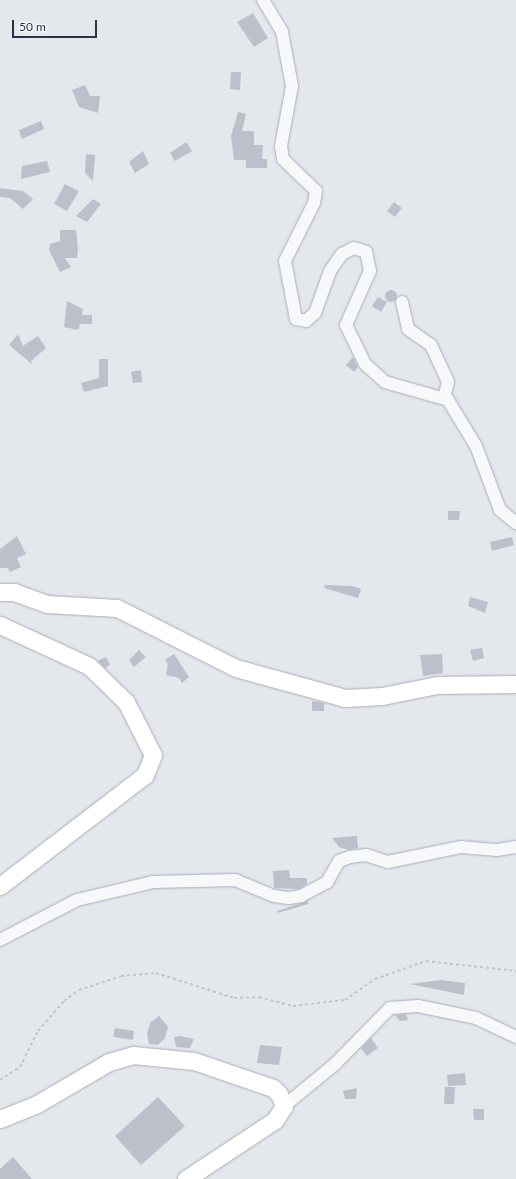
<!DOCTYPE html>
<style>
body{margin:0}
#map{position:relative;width:516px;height:1179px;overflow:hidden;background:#e4e7ec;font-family:Lato,sans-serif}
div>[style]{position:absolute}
.building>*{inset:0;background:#bbc0ca}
.round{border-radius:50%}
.path>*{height:2px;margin-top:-1px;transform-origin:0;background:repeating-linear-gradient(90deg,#c2c5cb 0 3px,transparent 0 6px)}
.roads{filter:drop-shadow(0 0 1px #a9aeb7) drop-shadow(0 0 1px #a9aeb7)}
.street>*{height:12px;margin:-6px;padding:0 6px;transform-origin:6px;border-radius:6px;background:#f7f8fa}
.secondary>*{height:17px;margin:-8.5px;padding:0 8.5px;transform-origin:8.5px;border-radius:8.5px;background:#fff}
span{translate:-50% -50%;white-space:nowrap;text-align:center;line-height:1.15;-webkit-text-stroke:3.5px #f4f6f9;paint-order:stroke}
.scale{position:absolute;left:12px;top:20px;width:85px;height:18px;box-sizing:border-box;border:2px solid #2b3445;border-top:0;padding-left:5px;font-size:12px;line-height:14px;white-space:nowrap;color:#2b3445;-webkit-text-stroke:3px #f4f6f9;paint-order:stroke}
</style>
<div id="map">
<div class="building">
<div style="clip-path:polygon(253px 13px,268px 38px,254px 47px,237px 22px)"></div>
<div style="clip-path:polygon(231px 72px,241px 72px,240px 90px,230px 89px)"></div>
<div style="clip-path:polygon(85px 85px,90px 96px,100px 96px,98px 113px,79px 107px,72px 90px)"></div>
<div style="clip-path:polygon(238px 112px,246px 114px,242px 131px,254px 131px,254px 145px,263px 145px,262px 159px,267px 159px,267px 168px,246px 168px,246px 160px,234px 160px,231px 136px)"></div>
<div style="clip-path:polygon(41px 121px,44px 129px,22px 139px,19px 130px)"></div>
<div style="clip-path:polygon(186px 142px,192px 151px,175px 161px,170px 153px)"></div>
<div style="clip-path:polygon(143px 151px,149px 164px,135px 173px,129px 162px)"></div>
<div style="clip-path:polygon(86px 154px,95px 155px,93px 181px,85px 173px)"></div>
<div style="clip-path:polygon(47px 161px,50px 172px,21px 179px,22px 166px)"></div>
<div style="clip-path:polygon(65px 184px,79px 191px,67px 211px,54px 204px)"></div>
<div style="clip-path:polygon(0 188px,23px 191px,33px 199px,23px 209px,10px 198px,0 197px)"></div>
<div style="clip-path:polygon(93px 199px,101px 204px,87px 222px,76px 216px)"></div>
<div style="clip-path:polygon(394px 202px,402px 208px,395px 217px,387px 211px)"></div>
<div style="clip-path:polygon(60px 230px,76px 230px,78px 249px,77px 258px,65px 258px,71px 267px,60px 272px,49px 250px,50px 244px,60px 241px)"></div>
<div class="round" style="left:385px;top:290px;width:12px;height:12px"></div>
<div style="clip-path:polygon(378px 297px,387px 302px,381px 312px,372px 306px)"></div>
<div style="clip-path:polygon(67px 301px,83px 309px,82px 315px,92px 315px,92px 324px,80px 324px,78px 330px,64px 327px)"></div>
<div style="clip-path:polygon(18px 334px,23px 346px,38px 336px,46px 348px,31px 361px,33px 365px,9px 345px)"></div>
<div style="clip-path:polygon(353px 357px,358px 367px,354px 372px,346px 365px)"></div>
<div style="clip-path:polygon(99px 359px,108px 359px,108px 386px,84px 392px,81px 383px,99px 378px)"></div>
<div style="clip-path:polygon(141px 370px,142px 382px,133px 383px,131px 372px)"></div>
<div style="clip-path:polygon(448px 511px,460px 511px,459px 520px,448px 520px)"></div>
<div style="clip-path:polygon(17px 536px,26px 554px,17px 558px,21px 567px,10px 572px,8px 568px,0 568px,0 549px)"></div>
<div style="clip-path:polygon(512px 537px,514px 545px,492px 551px,490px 542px)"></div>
<div style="clip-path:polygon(325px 585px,352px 586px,361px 589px,358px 598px,324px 588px)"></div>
<div style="clip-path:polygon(470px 597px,488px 602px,485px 613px,468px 606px)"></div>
<div style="clip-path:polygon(482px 648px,484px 658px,473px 661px,470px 650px)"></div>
<div style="clip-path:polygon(139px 650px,146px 657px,134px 667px,129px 660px)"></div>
<div style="clip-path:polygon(174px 654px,189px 677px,182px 683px,179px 678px,166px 675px,168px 664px,165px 660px)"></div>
<div style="clip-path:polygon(442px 654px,443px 673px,423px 676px,420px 655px)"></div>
<div style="clip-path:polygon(106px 657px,110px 665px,105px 668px,98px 661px)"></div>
<div style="clip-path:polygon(312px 701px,324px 703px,324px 711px,312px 711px)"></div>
<div style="clip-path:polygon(357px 836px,358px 848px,349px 850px,339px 847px,332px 838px)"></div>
<div style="clip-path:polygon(289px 870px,290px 878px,307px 878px,307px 884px,299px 889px,274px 888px,273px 871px)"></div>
<div style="clip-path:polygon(308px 901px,308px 904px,278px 913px,277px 911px)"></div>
<div style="clip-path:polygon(440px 980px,465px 983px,464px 995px,410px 984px)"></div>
<div style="clip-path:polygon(406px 1014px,408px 1020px,400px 1021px,395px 1015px)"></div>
<div style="clip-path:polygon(159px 1016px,168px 1027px,165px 1038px,158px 1045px,149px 1044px,147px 1034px,150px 1023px)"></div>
<div style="clip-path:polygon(115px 1028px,134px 1031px,133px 1040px,113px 1037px)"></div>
<div style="clip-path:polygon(180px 1036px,194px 1039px,190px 1048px,176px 1047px,174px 1037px)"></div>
<div style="clip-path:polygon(371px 1038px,378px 1048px,367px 1056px,361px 1048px)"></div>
<div style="clip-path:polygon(260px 1045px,282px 1047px,279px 1065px,257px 1063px)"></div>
<div style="clip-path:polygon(465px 1073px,466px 1085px,448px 1086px,447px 1075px)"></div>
<div style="clip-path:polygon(445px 1087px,455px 1087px,454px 1104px,444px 1104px)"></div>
<div style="clip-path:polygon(357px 1088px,356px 1099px,345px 1099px,343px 1091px)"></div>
<div style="clip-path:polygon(158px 1097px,185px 1126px,141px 1165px,115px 1136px)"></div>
<div style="clip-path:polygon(473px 1109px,484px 1109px,484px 1120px,474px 1120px)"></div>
<div style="clip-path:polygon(13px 1157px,32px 1179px,0 1179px,0 1169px)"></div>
</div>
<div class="path">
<div style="left:0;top:1080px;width:24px;rotate:-33deg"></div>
<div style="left:20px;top:1067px;width:40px;rotate:-63.4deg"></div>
<div style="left:38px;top:1031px;width:40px;rotate:-49deg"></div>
<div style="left:64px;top:1001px;width:19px;rotate:-36deg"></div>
<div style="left:79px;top:990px;width:44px;rotate:-18.4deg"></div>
<div style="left:121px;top:976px;width:35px;rotate:-5deg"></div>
<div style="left:156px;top:973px;width:82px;rotate:17.8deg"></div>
<div style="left:234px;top:998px;width:25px;rotate:-2deg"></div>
<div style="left:259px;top:997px;width:35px;rotate:15deg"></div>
<div style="left:293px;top:1006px;width:52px;rotate:-6.6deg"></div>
<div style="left:345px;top:1000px;width:37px;rotate:-35deg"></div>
<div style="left:375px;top:979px;width:54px;rotate:-19.4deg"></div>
<div style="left:426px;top:961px;width:91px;rotate:6.3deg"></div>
</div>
<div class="roads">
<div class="street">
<div style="left:263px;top:0;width:37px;rotate:59deg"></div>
<div style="left:282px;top:32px;width:55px;rotate:79.5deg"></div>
<div style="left:292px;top:86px;width:61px;rotate:100.4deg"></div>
<div style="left:281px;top:146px;width:13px;rotate:81deg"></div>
<div style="left:283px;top:159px;width:46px;rotate:44.1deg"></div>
<div style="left:316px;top:191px;width:12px;rotate:99deg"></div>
<div style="left:314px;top:203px;width:65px;rotate:116.6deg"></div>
<div style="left:285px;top:261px;width:59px;rotate:79.3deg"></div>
<div style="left:296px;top:319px;width:10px;rotate:11deg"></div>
<div style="left:306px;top:321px;width:12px;rotate:-42deg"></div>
<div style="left:315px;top:313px;width:45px;rotate:-70.3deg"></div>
<div style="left:330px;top:271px;width:21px;rotate:-55deg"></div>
<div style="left:342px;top:254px;width:13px;rotate:-27deg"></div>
<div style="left:354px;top:248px;width:13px;rotate:18deg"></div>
<div style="left:366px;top:252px;width:19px;rotate:78deg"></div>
<div style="left:370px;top:271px;width:59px;rotate:114deg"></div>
<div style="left:346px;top:325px;width:43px;rotate:64deg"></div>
<div style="left:365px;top:364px;width:27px;rotate:42deg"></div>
<div style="left:385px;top:382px;width:66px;rotate:15.9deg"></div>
<div style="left:448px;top:400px;width:54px;rotate:58.7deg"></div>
<div style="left:476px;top:446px;width:68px;rotate:69.4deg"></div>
<div style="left:500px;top:510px;width:21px;rotate:39deg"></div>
<div style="left:402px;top:302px;width:28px;rotate:77deg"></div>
<div style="left:408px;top:329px;width:28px;rotate:35deg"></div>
<div style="left:431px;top:345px;width:41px;rotate:65.3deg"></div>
<div style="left:448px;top:382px;width:16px;rotate:104deg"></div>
<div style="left:0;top:940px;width:87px;rotate:-27.5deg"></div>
<div style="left:77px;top:900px;width:78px;rotate:-13.3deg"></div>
<div style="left:153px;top:882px;width:82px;rotate:-1.4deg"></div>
<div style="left:235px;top:880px;width:42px;rotate:22.3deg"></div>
<div style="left:274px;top:896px;width:15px;rotate:8deg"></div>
<div style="left:289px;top:898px;width:12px;rotate:-9deg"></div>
<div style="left:301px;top:896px;width:30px;rotate:-28deg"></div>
<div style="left:327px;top:882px;width:24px;rotate:-60deg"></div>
<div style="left:339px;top:861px;width:12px;rotate:-20deg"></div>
<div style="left:350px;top:857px;width:16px;rotate:-7deg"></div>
<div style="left:366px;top:855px;width:23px;rotate:18deg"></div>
<div style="left:388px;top:862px;width:75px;rotate:-11.6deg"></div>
<div style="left:461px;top:847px;width:36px;rotate:5deg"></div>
<div style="left:497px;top:850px;width:19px;rotate:-9deg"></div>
<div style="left:284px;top:1106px;width:65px;rotate:-39.4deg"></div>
<div style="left:334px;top:1065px;width:80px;rotate:-45.5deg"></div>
<div style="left:390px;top:1008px;width:28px;rotate:-4deg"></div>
<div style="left:418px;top:1006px;width:59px;rotate:11.7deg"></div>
<div style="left:476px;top:1018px;width:44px;rotate:25.4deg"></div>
</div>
<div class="secondary">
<div style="left:0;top:592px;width:14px"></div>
<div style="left:14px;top:592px;width:35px;rotate:20deg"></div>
<div style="left:47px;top:604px;width:70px;rotate:3.3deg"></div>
<div style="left:117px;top:608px;width:133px;rotate:26.8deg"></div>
<div style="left:236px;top:668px;width:113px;rotate:15.4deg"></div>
<div style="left:345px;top:698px;width:37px;rotate:-3deg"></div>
<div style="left:382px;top:696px;width:56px;rotate:-11.3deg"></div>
<div style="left:437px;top:685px;width:79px;rotate:-0.7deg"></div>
<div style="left:0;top:625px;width:98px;rotate:24.7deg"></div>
<div style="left:89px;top:666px;width:52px;rotate:44.2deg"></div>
<div style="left:126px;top:702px;width:59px;rotate:63deg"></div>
<div style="left:153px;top:755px;width:22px;rotate:112deg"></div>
<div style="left:145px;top:775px;width:183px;rotate:142.6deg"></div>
<div style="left:0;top:1119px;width:40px;rotate:-22deg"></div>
<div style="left:37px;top:1104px;width:83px;rotate:-30.3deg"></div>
<div style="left:109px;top:1062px;width:25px;rotate:-16deg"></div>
<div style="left:133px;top:1055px;width:61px;rotate:5.6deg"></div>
<div style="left:194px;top:1061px;width:83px;rotate:18.9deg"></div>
<div style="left:273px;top:1088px;width:8px;rotate:45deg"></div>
<div style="left:279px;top:1094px;width:13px;rotate:67deg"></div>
<div style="left:284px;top:1106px;width:17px;rotate:123deg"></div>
<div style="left:275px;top:1120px;width:107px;rotate:146.5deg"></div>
</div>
</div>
<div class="scale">50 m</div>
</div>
